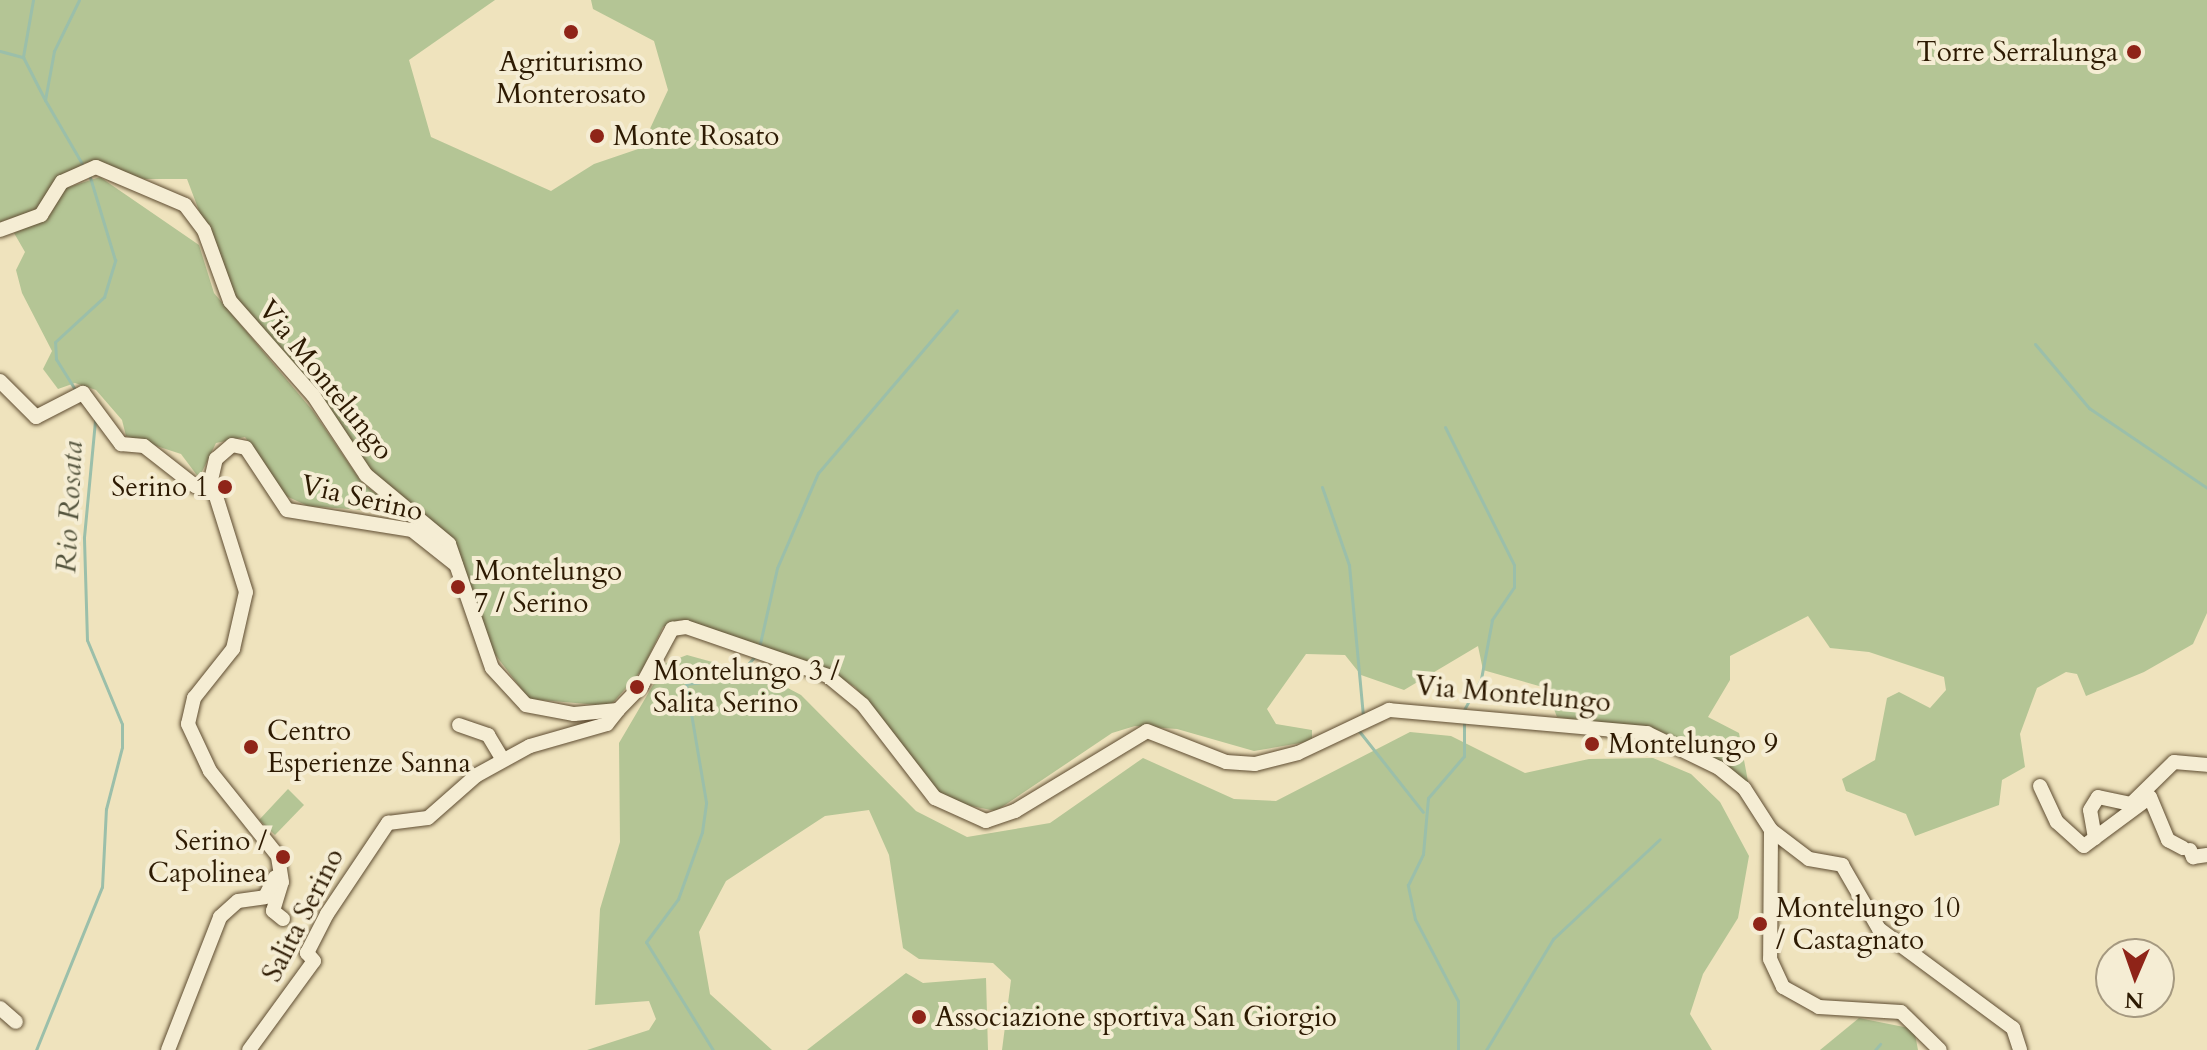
<!DOCTYPE html>
<style>
body{margin:0}
#map{position:relative;width:2207px;height:1050px;overflow:hidden;background:#efe3bd;font-family:Cardo,serif}
div>[style]{position:absolute}
.green>*{inset:0;background:#b4c595}
.stream>*{height:3px;margin:-1.5px;padding:0 1.5px;transform-origin:1.5px;border-radius:1.5px;background:#9bbfaa}
.roads{filter:drop-shadow(0 0 2px #5e4c31) drop-shadow(0 0 2px #5e4c31)}
.minor>*{height:14px;margin:-7px;padding:0 7px;transform-origin:7px;border-radius:7px;background:#f5edd4}
.dots>*{width:22px;height:22px;translate:-50% -50%;box-sizing:border-box;border:4px solid #f5edd4;border-radius:50%}
span{translate:-50% -50%;white-space:nowrap;text-align:center;line-height:1.15;-webkit-text-stroke:8px #f5edd4;paint-order:stroke}
.poi-label{font-size:28px;color:#2d1a02}
.right{translate:-100% -50%;text-align:right}
.left{translate:0 -50%;text-align:left}
.street-label{font-size:28px;color:#2d1a02}
.water-label{font-size:30px;color:#54543d;font-style:italic}
.north{position:absolute;left:2095px;top:938px;width:80px;height:80px;box-sizing:border-box;background:#f5edd4;border:2px solid #a59980;border-radius:50%;rotate:182deg;font-size:22px;font-weight:700;line-height:32px;text-align:center;color:#2d1a02}
.north::after{content:'';display:block;margin:auto;width:28px;height:36px;background:#8f2418;clip-path:polygon(50% 0,100% 100%,50% 72%,0 100%)}
</style>
<div id="map">
<div class="green">
<div style="clip-path:polygon(0 0,495px 0,409px 60px,431px 137px,551px 191px,594px 164px,641px 148px,668px 90px,654px 41px,593px 9px,591px 0,2207px 0,2207px 613px,2193px 644px,2144px 672px,2086px 696px,2077px 674px,2066px 672px,2037px 688px,2020px 734px,2025px 767px,2002px 780px,1999px 805px,1915px 836px,1906px 814px,1846px 791px,1842px 779px,1875px 760px,1887px 698px,1899px 692px,1930px 708px,1946px 690px,1944px 677px,1869px 652px,1830px 648px,1808px 616px,1730px 656px,1730px 680px,1708px 717px,1739px 733px,1749px 787px,1704px 749px,1656px 730px,1557px 717px,1546px 688px,1483px 670px,1478px 646px,1404px 690px,1361px 675px,1345px 655px,1306px 654px,1267px 709px,1276px 724px,1312px 730px,1312px 741px,1254px 751px,1177px 729px,1135px 726px,1112px 733px,996px 811px,946px 801px,855px 687px,824px 668px,680px 620px,663px 627px,642px 670px,610px 706px,529px 699px,494px 653px,449px 537px,384px 485px,232px 298px,187px 179px,145px 179px,85px 163px,54px 181px,38px 209px,0 222px)"></div>
<div style="clip-path:polygon(100px 177px,199px 245px,214px 293px,313px 411px,362px 483px,403px 513px,308px 506px,286px 496px,245px 437px,216px 443px,199px 478px,181px 454px,126px 436px,122px 420px,96px 390px,75px 383px,58px 389px,43px 369px,52px 351px,22px 293px,16px 270px,25px 252px,14px 233px,48px 218px,66px 188px)"></div>
<div style="clip-path:polygon(687px 655px,767px 677px,801px 695px,916px 811px,967px 837px,1050px 823px,1143px 758px,1234px 799px,1276px 801px,1410px 732px,1451px 736px,1525px 773px,1589px 759px,1653px 758px,1691px 774px,1720px 802px,1749px 856px,1738px 918px,1703px 974px,1690px 1014px,1712px 1050px,1002px 1050px,1011px 980px,993px 963px,919px 959px,903px 948px,889px 855px,869px 810px,825px 816px,726px 881px,699px 932px,710px 994px,772px 1050px,587px 1050px,649px 1030px,656px 1019px,649px 1001px,595px 1005px,600px 909px,620px 842px,619px 743px,666px 663px)"></div>
<div style="clip-path:polygon(288px 789px,304px 805px,275px 835px,259px 820px)"></div>
<div style="clip-path:polygon(906px 973px,923px 983px,986px 978px,988px 1050px,807px 1050px)"></div>
<div style="clip-path:polygon(1859px 1018px,1914px 1029px,1918px 1050px,1820px 1050px)"></div>
</div>
<div class="stream">
<div style="left:33px;top:0;width:58px;rotate:100deg"></div>
<div style="left:23px;top:57px;width:48px;rotate:62.9deg"></div>
<div style="left:79px;top:0;width:57px;rotate:116.1deg"></div>
<div style="left:54px;top:51px;width:50px;rotate:100.4deg"></div>
<div style="left:45px;top:100px;width:78px;rotate:59.8deg"></div>
<div style="left:0;top:51px;width:24px;rotate:15deg"></div>
<div style="left:2035px;top:344px;width:84px;rotate:49.8deg"></div>
<div style="left:2089px;top:408px;width:143px;rotate:34.1deg"></div>
<div style="left:76px;top:391px;width:38px;rotate:-122deg"></div>
<div style="left:56px;top:359px;width:17px;rotate:-93deg"></div>
<div style="left:55px;top:342px;width:67px;rotate:-42.6deg"></div>
<div style="left:104px;top:297px;width:39px;rotate:-73deg"></div>
<div style="left:115px;top:260px;width:87px;rotate:-106.8deg"></div>
<div style="left:1445px;top:427px;width:154px;rotate:63.4deg"></div>
<div style="left:1514px;top:565px;width:22px;rotate:90deg"></div>
<div style="left:1514px;top:587px;width:40px;rotate:124deg"></div>
<div style="left:1492px;top:620px;width:60px;rotate:100.6deg"></div>
<div style="left:1481px;top:679px;width:35px;rotate:119deg"></div>
<div style="left:1322px;top:487px;width:83px;rotate:70.9deg"></div>
<div style="left:1349px;top:565px;width:152px;rotate:84.7deg"></div>
<div style="left:759px;top:648px;width:82px;rotate:-77.3deg"></div>
<div style="left:777px;top:568px;width:103px;rotate:-66.7deg"></div>
<div style="left:818px;top:473px;width:214px;rotate:-49.5deg"></div>
<div style="left:1359px;top:731px;width:103px;rotate:51.7deg"></div>
<div style="left:36px;top:1050px;width:176px;rotate:-68deg"></div>
<div style="left:102px;top:887px;width:78px;rotate:-87.1deg"></div>
<div style="left:106px;top:809px;width:64px;rotate:-75.5deg"></div>
<div style="left:122px;top:747px;width:23px;rotate:-90deg"></div>
<div style="left:122px;top:724px;width:91px;rotate:-112.6deg"></div>
<div style="left:87px;top:640px;width:103px;rotate:-91.7deg"></div>
<div style="left:84px;top:537px;width:117px;rotate:-84.6deg"></div>
<div style="left:713px;top:1050px;width:127px;rotate:-121.8deg"></div>
<div style="left:646px;top:942px;width:54px;rotate:-53.3deg"></div>
<div style="left:678px;top:899px;width:71px;rotate:-70.3deg"></div>
<div style="left:702px;top:832px;width:30px;rotate:-82deg"></div>
<div style="left:706px;top:802px;width:120px;rotate:-99.6deg"></div>
<div style="left:686px;top:684px;width:50px;rotate:-6.8deg"></div>
<div style="left:736px;top:678px;width:30px;rotate:-49deg"></div>
<div style="left:1458px;top:1050px;width:49px;rotate:-90deg"></div>
<div style="left:1458px;top:1001px;width:93px;rotate:-117.7deg"></div>
<div style="left:1415px;top:919px;width:35px;rotate:-102deg"></div>
<div style="left:1408px;top:885px;width:34px;rotate:-64deg"></div>
<div style="left:1423px;top:854px;width:56px;rotate:-84.9deg"></div>
<div style="left:1428px;top:798px;width:55px;rotate:-49.4deg"></div>
<div style="left:1464px;top:756px;width:34px;rotate:-90deg"></div>
<div style="left:1486px;top:1050px;width:130px;rotate:-58.9deg"></div>
<div style="left:1553px;top:939px;width:146px;rotate:-43.1deg"></div>
<div style="left:1875px;top:1050px;width:8px;rotate:-50deg"></div>
</div>
<div class="roads">
<div class="minor">
<div style="left:0;top:230px;width:44px;rotate:-20.1deg"></div>
<div style="left:41px;top:215px;width:39px;rotate:-58deg"></div>
<div style="left:62px;top:182px;width:37px;rotate:-24deg"></div>
<div style="left:96px;top:167px;width:97px;rotate:23.1deg"></div>
<div style="left:185px;top:205px;width:31px;rotate:53deg"></div>
<div style="left:204px;top:230px;width:76px;rotate:69.9deg"></div>
<div style="left:230px;top:301px;width:125px;rotate:48.6deg"></div>
<div style="left:313px;top:395px;width:96px;rotate:56.5deg"></div>
<div style="left:366px;top:475px;width:108px;rotate:39.7deg"></div>
<div style="left:449px;top:544px;width:131px;rotate:70.9deg"></div>
<div style="left:492px;top:668px;width:50px;rotate:47.4deg"></div>
<div style="left:526px;top:705px;width:49px;rotate:10.6deg"></div>
<div style="left:574px;top:714px;width:44px;rotate:-5.2deg"></div>
<div style="left:618px;top:710px;width:35px;rotate:-46deg"></div>
<div style="left:642px;top:685px;width:64px;rotate:-61.8deg"></div>
<div style="left:672px;top:629px;width:14px;rotate:-8deg"></div>
<div style="left:686px;top:627px;width:150px;rotate:19deg"></div>
<div style="left:828px;top:676px;width:45px;rotate:39.6deg"></div>
<div style="left:863px;top:705px;width:118px;rotate:52.3deg"></div>
<div style="left:935px;top:798px;width:56px;rotate:24.3deg"></div>
<div style="left:986px;top:821px;width:31px;rotate:-19deg"></div>
<div style="left:1015px;top:811px;width:154px;rotate:-31.2deg"></div>
<div style="left:1147px;top:731px;width:85px;rotate:21.4deg"></div>
<div style="left:1226px;top:762px;width:29px;rotate:4deg"></div>
<div style="left:1255px;top:764px;width:44px;rotate:-14.3deg"></div>
<div style="left:1298px;top:753px;width:101px;rotate:-25.3deg"></div>
<div style="left:1389px;top:710px;width:259px;rotate:5.1deg"></div>
<div style="left:1647px;top:733px;width:80px;rotate:25.9deg"></div>
<div style="left:1719px;top:768px;width:32px;rotate:39deg"></div>
<div style="left:1744px;top:788px;width:50px;rotate:57.3deg"></div>
<div style="left:1771px;top:830px;width:129px;rotate:90.4deg"></div>
<div style="left:1770px;top:959px;width:31px;rotate:65deg"></div>
<div style="left:1783px;top:987px;width:41px;rotate:29.1deg"></div>
<div style="left:1819px;top:1007px;width:82px;rotate:3.5deg"></div>
<div style="left:1901px;top:1012px;width:54px;rotate:44.3deg"></div>
<div style="left:0;top:381px;width:51px;rotate:45deg"></div>
<div style="left:36px;top:417px;width:53px;rotate:-27.1deg"></div>
<div style="left:83px;top:393px;width:64px;rotate:53.3deg"></div>
<div style="left:121px;top:444px;width:23px;rotate:5deg"></div>
<div style="left:144px;top:446px;width:65px;rotate:38.1deg"></div>
<div style="left:195px;top:486px;width:18px;rotate:9deg"></div>
<div style="left:459px;top:725px;width:31px;rotate:19deg"></div>
<div style="left:488px;top:735px;width:29px;rotate:59deg"></div>
<div style="left:2040px;top:786px;width:40px;rotate:65deg"></div>
<div style="left:2057px;top:822px;width:36px;rotate:42deg"></div>
<div style="left:2084px;top:846px;width:82px;rotate:-36.6deg"></div>
<div style="left:2150px;top:797px;width:47px;rotate:67.3deg"></div>
<div style="left:2168px;top:840px;width:17px;rotate:28deg"></div>
<div style="left:1771px;top:830px;width:48px;rotate:37.3deg"></div>
<div style="left:1809px;top:859px;width:34px;rotate:10deg"></div>
<div style="left:1842px;top:865px;width:74px;rotate:60deg"></div>
<div style="left:1879px;top:929px;width:167px;rotate:36.5deg"></div>
<div style="left:2013px;top:1028px;width:23px;rotate:72deg"></div>
<div style="left:2095px;top:838px;width:28px;rotate:-100deg"></div>
<div style="left:2090px;top:810px;width:15px;rotate:-58deg"></div>
<div style="left:2098px;top:797px;width:34px;rotate:12deg"></div>
<div style="left:2131px;top:804px;width:60px;rotate:-44.3deg"></div>
<div style="left:2174px;top:762px;width:33px;rotate:5deg"></div>
<div style="left:2190px;top:850px;width:8px;rotate:67deg"></div>
<div style="left:2193px;top:857px;width:14px;rotate:-8deg"></div>
<div style="left:283px;top:919px;width:13px;rotate:-141deg"></div>
<div style="left:273px;top:911px;width:30px;rotate:-73deg"></div>
<div style="left:282px;top:882px;width:26px;rotate:-99deg"></div>
<div style="left:278px;top:856px;width:109px;rotate:-128.7deg"></div>
<div style="left:210px;top:771px;width:52px;rotate:-115.1deg"></div>
<div style="left:188px;top:724px;width:27px;rotate:-77deg"></div>
<div style="left:194px;top:698px;width:63px;rotate:-51.5deg"></div>
<div style="left:233px;top:649px;width:58px;rotate:-77.2deg"></div>
<div style="left:246px;top:592px;width:117px;rotate:-107.4deg"></div>
<div style="left:211px;top:480px;width:22px;rotate:-77deg"></div>
<div style="left:216px;top:459px;width:21px;rotate:-41deg"></div>
<div style="left:232px;top:445px;width:14px;rotate:12deg"></div>
<div style="left:246px;top:448px;width:74px;rotate:56.5deg"></div>
<div style="left:287px;top:510px;width:127px;rotate:9.1deg"></div>
<div style="left:412px;top:530px;width:56px;rotate:38.5deg"></div>
<div style="left:0;top:1008px;width:21px;rotate:41deg"></div>
<div style="left:168px;top:1050px;width:143px;rotate:-68.6deg"></div>
<div style="left:220px;top:917px;width:24px;rotate:-42deg"></div>
<div style="left:238px;top:901px;width:27px;rotate:-8deg"></div>
<div style="left:265px;top:897px;width:22px;rotate:-63deg"></div>
<div style="left:249px;top:1050px;width:110px;rotate:-53.9deg"></div>
<div style="left:314px;top:961px;width:11px;rotate:-131deg"></div>
<div style="left:307px;top:953px;width:44px;rotate:-62.9deg"></div>
<div style="left:327px;top:914px;width:110px;rotate:-56.2deg"></div>
<div style="left:388px;top:823px;width:40px;rotate:-7.1deg"></div>
<div style="left:428px;top:818px;width:65px;rotate:-41.3deg"></div>
<div style="left:477px;top:775px;width:60px;rotate:-28.7deg"></div>
<div style="left:530px;top:746px;width:80px;rotate:-15.9deg"></div>
<div style="left:607px;top:724px;width:18px;rotate:-52deg"></div>
</div>
</div>
<div class="dots">
<div style="left:571px;top:32px;background:#8f2418"></div>
<div style="left:2134px;top:52px;background:#8f2418"></div>
<div style="left:597px;top:136px;background:#8f2418"></div>
<div style="left:225px;top:487px;background:#8f2418"></div>
<div style="left:458px;top:587px;background:#8f2418"></div>
<div style="left:637px;top:687px;background:#8f2418"></div>
<div style="left:1592px;top:744px;background:#8f2418"></div>
<div style="left:251px;top:747px;background:#8f2418"></div>
<div style="left:283px;top:857px;background:#8f2418"></div>
<div style="left:1760px;top:924px;background:#8f2418"></div>
<div style="left:919px;top:1017px;background:#8f2418"></div>
</div>
<div class="poi-label">
<span class="right" style="left:2118px;top:52px">Torre Serralunga</span>
<span style="left:571px;top:78px">Agriturismo<br>Monterosato</span>
<span class="left" style="left:613px;top:136px">Monte Rosato</span>
<span class="right" style="left:209px;top:487px">Serino 1</span>
<span class="left" style="left:474px;top:587px">Montelungo<br>7 / Serino</span>
<span class="left" style="left:653px;top:687px">Montelungo 3 /<br>Salita Serino</span>
<span class="left" style="left:267px;top:747px">Centro<br>Esperienze Sanna</span>
<span class="left" style="left:1608px;top:744px">Montelungo 9</span>
<span class="right" style="left:267px;top:857px">Serino /<br>Capolinea</span>
<span class="left" style="left:1776px;top:924px">Montelungo 10<br>/ Castagnato</span>
<span class="left" style="left:935px;top:1017px">Associazione sportiva San Giorgio</span>
</div>
<div class="street-label">
<span style="left:326px;top:380px;rotate:51deg">Via Montelungo</span>
<span style="left:362px;top:498px;rotate:13deg">Via Serino</span>
<span style="left:1513px;top:694px;rotate:5deg">Via Montelungo</span>
<span style="left:303px;top:915px;rotate:-63deg">Salita Serino</span>
</div>
<div class="water-label">
<span style="left:70px;top:507px;rotate:-87deg">Rio Rosata</span>
</div>
<div class="north">N</div>
</div>
